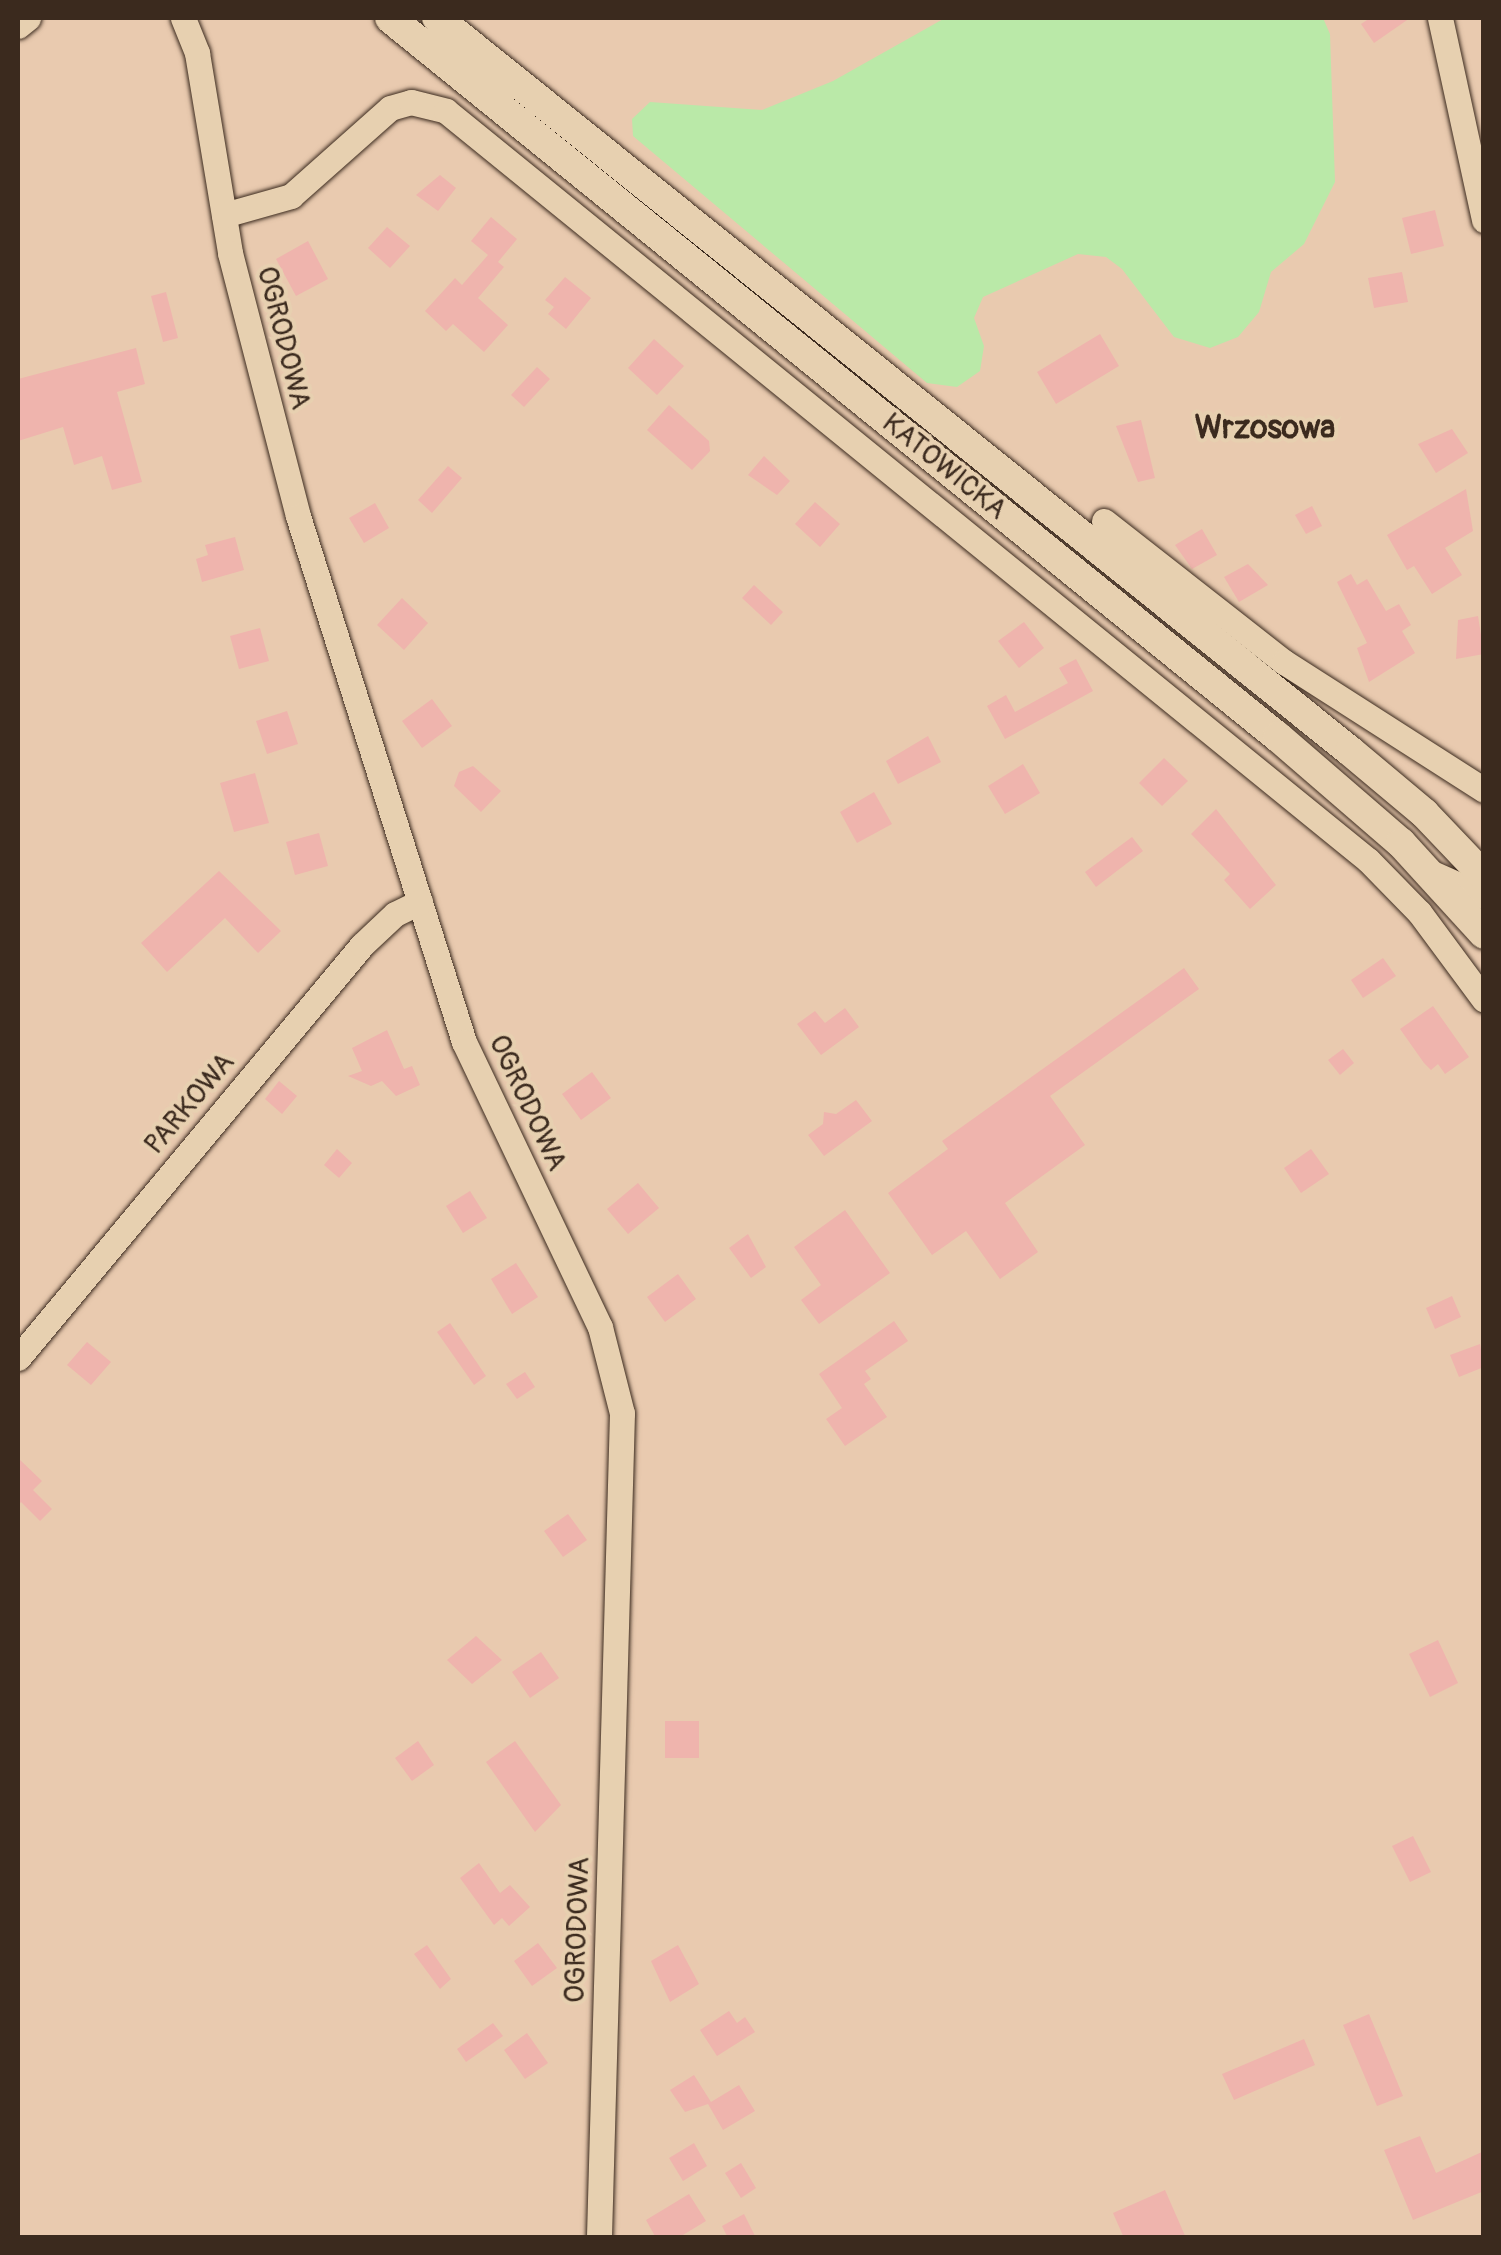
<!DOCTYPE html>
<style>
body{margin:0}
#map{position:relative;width:1501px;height:2255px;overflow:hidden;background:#e9caaf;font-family:Pangolin,sans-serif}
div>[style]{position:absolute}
.green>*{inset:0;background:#bae9a8}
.building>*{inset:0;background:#efb4ad}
.roads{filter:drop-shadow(0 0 2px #3b2a1e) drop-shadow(0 0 2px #3b2a1e)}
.minor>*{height:25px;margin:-12.5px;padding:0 12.5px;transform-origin:12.5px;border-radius:12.5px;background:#e7d0b0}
.major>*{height:30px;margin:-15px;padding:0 15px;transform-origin:15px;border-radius:15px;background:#e7d0b0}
span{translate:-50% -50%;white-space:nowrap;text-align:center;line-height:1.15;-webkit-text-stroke:8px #e7d0b0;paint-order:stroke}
.street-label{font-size:28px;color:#3b2a1e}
.quarter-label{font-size:32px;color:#3b2a1e;font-weight:700}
.frame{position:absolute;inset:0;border:20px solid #3b2a1e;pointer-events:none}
</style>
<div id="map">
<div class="green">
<div style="clip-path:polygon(945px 18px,1323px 18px,1330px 34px,1335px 182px,1304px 244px,1271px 272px,1259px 312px,1238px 337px,1210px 348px,1174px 337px,1122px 269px,1106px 257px,1078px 254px,983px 297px,974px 318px,984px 346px,980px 371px,957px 387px,927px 383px,633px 136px,632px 119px,650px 102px,762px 110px,833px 81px)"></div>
</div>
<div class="building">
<div style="clip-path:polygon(1370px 18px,1410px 18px,1374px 43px,1361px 24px)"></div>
<div style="clip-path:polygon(440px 175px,456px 188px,438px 211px,416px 195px)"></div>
<div style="clip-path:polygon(1435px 210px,1444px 246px,1411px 254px,1402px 218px)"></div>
<div style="clip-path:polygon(491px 217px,517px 239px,498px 262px,504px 267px,478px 298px,508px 325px,484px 352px,453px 324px,446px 331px,425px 311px,455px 278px,462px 285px,488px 255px,471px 241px)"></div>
<div style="clip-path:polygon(387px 227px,410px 246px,390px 268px,368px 248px)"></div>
<div style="clip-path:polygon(308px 241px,328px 279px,296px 296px,276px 259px)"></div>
<div style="clip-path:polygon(1402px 272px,1408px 302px,1374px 308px,1368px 278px)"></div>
<div style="clip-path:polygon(565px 277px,591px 298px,566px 329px,548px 314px,554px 307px,545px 300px)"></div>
<div style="clip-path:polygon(166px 292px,178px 338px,163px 342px,151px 296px)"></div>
<div style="clip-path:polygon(1100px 334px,1119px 366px,1056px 404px,1037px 372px)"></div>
<div style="clip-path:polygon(654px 339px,684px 366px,657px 395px,628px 368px)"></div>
<div style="clip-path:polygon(136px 348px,145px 384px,117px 392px,142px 482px,112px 490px,102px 456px,74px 465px,63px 427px,18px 441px,18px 379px)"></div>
<div style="clip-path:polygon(537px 367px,550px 379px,524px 407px,511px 395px)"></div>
<div style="clip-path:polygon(669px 405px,709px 441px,710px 451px,692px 470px,647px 430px)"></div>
<div style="clip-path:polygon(1141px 420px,1155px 478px,1138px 482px,1116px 426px)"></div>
<div style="clip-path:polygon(1452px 429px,1468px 453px,1436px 473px,1418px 444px)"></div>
<div style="clip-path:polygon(764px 456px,790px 481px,777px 495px,748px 475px)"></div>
<div style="clip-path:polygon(448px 466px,462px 478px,432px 513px,418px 500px)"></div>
<div style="clip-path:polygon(1466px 489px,1473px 531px,1445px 548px,1462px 575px,1432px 594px,1414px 566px,1407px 570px,1387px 535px)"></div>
<div style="clip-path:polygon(815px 502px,840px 524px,820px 547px,795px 524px)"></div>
<div style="clip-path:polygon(375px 503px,389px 528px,364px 543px,349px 518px)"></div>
<div style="clip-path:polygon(1312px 506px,1322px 526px,1306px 534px,1295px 515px)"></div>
<div style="clip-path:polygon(1202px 529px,1217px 555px,1192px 569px,1175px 545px)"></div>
<div style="clip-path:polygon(235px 537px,244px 570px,202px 582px,196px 559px,208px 555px,205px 545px)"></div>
<div style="clip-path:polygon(1248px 564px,1268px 585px,1239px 602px,1224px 577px)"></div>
<div style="clip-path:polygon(1351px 574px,1357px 585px,1367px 579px,1386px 611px,1399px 604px,1411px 625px,1402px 631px,1415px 653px,1369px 682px,1357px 648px,1367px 643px,1337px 582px)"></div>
<div style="clip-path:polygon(754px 585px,783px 612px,771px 625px,742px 598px)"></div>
<div style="clip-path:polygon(402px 598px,428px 623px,404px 650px,377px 625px)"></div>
<div style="clip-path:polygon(1478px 616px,1484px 654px,1456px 659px,1458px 620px)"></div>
<div style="clip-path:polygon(1024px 622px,1044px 648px,1019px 668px,998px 641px)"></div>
<div style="clip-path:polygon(260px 628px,269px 661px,239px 669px,230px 636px)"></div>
<div style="clip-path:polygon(1076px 659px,1093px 691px,1005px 739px,987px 706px,1006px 695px,1015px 712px,1068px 683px,1059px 668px)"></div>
<div style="clip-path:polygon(432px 699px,452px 726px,422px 748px,402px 721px)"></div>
<div style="clip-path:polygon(287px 711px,298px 744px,267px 754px,256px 721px)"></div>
<div style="clip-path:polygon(928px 736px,941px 762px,898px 784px,886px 761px)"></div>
<div style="clip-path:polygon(1164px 758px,1188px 781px,1162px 806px,1139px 783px)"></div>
<div style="clip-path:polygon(1023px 764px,1040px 793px,1005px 814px,988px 786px)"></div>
<div style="clip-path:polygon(473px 766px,501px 791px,481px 812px,454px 786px,459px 772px)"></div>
<div style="clip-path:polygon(255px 773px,269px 823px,234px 832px,220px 783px)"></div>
<div style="clip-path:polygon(874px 792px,892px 824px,857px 843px,840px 812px)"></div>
<div style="clip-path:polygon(1216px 809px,1276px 885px,1250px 909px,1224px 880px,1230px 874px,1191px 834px)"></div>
<div style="clip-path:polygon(319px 833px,328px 866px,295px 875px,286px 842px)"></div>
<div style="clip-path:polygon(1132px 837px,1143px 851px,1096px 887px,1085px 872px)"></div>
<div style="clip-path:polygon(219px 871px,281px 931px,258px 953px,225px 918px,167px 972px,141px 943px)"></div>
<div style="clip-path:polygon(1383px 958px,1396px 976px,1363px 998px,1351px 980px)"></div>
<div style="clip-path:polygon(1184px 968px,1199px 989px,1050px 1096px,1085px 1145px,1005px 1203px,1038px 1252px,1000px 1279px,966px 1231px,932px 1255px,888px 1193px,948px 1149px,942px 1141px)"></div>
<div style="clip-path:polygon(1433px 1006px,1469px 1057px,1445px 1074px,1438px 1064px,1431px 1070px,1424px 1063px,1400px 1029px)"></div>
<div style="clip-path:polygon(845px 1008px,859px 1027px,821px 1055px,797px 1024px,815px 1011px,825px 1023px)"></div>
<div style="clip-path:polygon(387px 1030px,404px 1069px,412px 1066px,420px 1085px,396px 1096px,382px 1081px,371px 1086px,348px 1076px,362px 1071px,352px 1048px)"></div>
<div style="clip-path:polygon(1343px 1049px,1354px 1063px,1340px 1075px,1328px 1060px)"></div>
<div style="clip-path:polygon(592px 1072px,611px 1098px,581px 1120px,562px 1094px)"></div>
<div style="clip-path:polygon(279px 1081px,297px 1096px,282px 1114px,265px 1099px)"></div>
<div style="clip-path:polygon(856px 1100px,872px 1121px,824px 1156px,808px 1135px,823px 1124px,824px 1112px,836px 1114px)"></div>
<div style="clip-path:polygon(337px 1149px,352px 1163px,339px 1178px,324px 1165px)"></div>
<div style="clip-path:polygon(1311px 1149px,1329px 1174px,1301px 1193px,1284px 1168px)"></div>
<div style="clip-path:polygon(638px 1183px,659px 1208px,628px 1234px,607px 1209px)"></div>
<div style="clip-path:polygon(470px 1191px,487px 1218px,463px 1233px,446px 1206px)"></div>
<div style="clip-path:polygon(845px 1210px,890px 1273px,819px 1324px,801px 1300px,821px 1285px,794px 1247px)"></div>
<div style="clip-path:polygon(748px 1234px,766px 1267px,751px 1278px,729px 1248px)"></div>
<div style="clip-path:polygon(516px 1263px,538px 1297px,512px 1314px,491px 1279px)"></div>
<div style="clip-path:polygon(678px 1274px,696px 1299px,665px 1322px,647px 1297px)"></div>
<div style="clip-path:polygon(1452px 1296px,1461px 1317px,1435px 1329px,1426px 1308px)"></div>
<div style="clip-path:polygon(894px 1321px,908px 1341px,865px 1371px,871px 1379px,864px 1384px,887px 1417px,845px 1446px,826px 1419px,842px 1408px,819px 1374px)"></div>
<div style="clip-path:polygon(450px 1323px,486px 1376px,474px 1385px,437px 1332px)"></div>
<div style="clip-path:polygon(87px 1342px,111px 1362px,91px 1385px,67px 1365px)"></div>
<div style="clip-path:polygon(1480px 1344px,1484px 1367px,1459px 1377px,1450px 1355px)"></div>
<div style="clip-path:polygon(525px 1372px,535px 1387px,517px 1399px,506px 1384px)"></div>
<div style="clip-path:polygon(18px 1458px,42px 1481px,33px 1490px,52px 1509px,40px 1521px,21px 1502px,18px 1506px)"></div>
<div style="clip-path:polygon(568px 1514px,587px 1540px,563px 1557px,544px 1531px)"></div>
<div style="clip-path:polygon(476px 1636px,502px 1660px,472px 1684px,447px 1660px)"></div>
<div style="clip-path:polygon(1438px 1640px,1458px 1683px,1430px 1697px,1409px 1654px)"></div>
<div style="clip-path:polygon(541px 1652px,559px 1678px,530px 1698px,512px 1672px)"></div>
<div style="clip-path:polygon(665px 1721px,699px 1721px,699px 1758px,665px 1758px)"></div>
<div style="clip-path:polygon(418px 1741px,434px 1765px,412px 1781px,395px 1758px)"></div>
<div style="clip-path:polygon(515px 1741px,561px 1805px,535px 1832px,486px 1762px)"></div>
<div style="clip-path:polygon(1413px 1836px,1431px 1872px,1410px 1882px,1392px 1846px)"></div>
<div style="clip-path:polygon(479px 1863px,500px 1893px,510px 1885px,530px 1907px,509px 1926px,502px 1918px,494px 1925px,460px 1878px)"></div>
<div style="clip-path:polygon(538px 1943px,557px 1968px,532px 1986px,514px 1961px)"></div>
<div style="clip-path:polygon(427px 1945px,451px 1979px,440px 1989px,414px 1954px)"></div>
<div style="clip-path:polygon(678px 1945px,699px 1984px,670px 2002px,651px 1961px)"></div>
<div style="clip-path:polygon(729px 2011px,737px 2023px,745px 2017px,755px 2032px,717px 2056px,700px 2030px)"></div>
<div style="clip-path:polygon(1369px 2014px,1403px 2096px,1377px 2106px,1343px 2025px)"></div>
<div style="clip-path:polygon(493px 2023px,503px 2036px,466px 2062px,457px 2049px)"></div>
<div style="clip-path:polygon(527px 2033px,548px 2063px,525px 2079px,504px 2050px)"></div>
<div style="clip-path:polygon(1304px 2039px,1315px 2065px,1234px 2100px,1222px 2074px)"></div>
<div style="clip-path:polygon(694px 2075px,711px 2102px,739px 2085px,755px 2111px,723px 2130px,708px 2104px,685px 2112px,670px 2090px)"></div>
<div style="clip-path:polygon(1420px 2136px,1436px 2173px,1484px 2151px,1484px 2191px,1413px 2220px,1384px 2150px)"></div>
<div style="clip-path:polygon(694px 2143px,707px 2166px,683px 2181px,669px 2158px)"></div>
<div style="clip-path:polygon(741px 2163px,756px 2188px,741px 2198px,725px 2173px)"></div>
<div style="clip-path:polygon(1165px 2190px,1186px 2238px,1124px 2238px,1113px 2213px)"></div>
<div style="clip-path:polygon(689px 2194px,706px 2221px,678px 2238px,656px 2238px,646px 2220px)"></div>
<div style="clip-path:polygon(744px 2214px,756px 2238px,728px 2238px,722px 2226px)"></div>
</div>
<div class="roads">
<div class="minor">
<div style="left:183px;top:18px;width:38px;rotate:68deg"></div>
<div style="left:197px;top:53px;width:203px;rotate:80.6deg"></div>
<div style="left:230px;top:253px;width:272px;rotate:75.5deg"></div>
<div style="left:298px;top:516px;width:552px;rotate:72.48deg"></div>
<div style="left:464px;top:1042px;width:316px;rotate:64.5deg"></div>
<div style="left:600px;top:1327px;width:89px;rotate:75.7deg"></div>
<div style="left:622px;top:1413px;width:825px;rotate:91.6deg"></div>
<div style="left:1440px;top:18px;width:207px;rotate:77.7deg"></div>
<div style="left:18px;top:26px;width:13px;rotate:-39deg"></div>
<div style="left:224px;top:215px;width:70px;rotate:-15.8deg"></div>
<div style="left:291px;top:196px;width:132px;rotate:-41.6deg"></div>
<div style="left:390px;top:108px;width:22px;rotate:-16deg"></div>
<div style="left:411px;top:102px;width:36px;rotate:14deg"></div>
<div style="left:446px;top:111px;width:1188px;rotate:39.09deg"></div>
<div style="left:1368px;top:860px;width:73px;rotate:45.6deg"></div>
<div style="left:1419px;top:912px;width:109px;rotate:53.5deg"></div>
<div style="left:1104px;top:521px;width:229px;rotate:38.1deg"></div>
<div style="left:1284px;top:662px;width:237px;rotate:32.6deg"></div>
<div style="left:1432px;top:873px;width:57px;rotate:23.9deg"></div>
<div style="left:18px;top:1358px;width:537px;rotate:-50.21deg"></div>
<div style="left:362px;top:945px;width:45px;rotate:-43.2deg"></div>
<div style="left:395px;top:914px;width:28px;rotate:-26deg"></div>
</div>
<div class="major">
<div style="left:390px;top:18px;width:1143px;rotate:39deg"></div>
<div style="left:1278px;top:737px;width:162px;rotate:40.8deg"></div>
<div style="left:1401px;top:843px;width:123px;rotate:47.6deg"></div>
<div style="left:437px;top:18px;width:1171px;rotate:38.76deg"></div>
<div style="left:1350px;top:751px;width:97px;rotate:40deg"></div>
<div style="left:1424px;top:813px;width:87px;rotate:46.4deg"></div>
</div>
</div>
<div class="street-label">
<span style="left:283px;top:338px;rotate:76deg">OGRODOWA</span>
<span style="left:944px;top:467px;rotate:39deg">KATOWICKA</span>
<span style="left:527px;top:1103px;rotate:65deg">OGRODOWA</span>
<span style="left:190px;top:1104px;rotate:-50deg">PARKOWA</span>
<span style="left:578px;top:1930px;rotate:-88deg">OGRODOWA</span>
</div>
<div class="quarter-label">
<span style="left:1265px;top:428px">Wrzosowa</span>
</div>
<div class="frame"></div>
</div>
